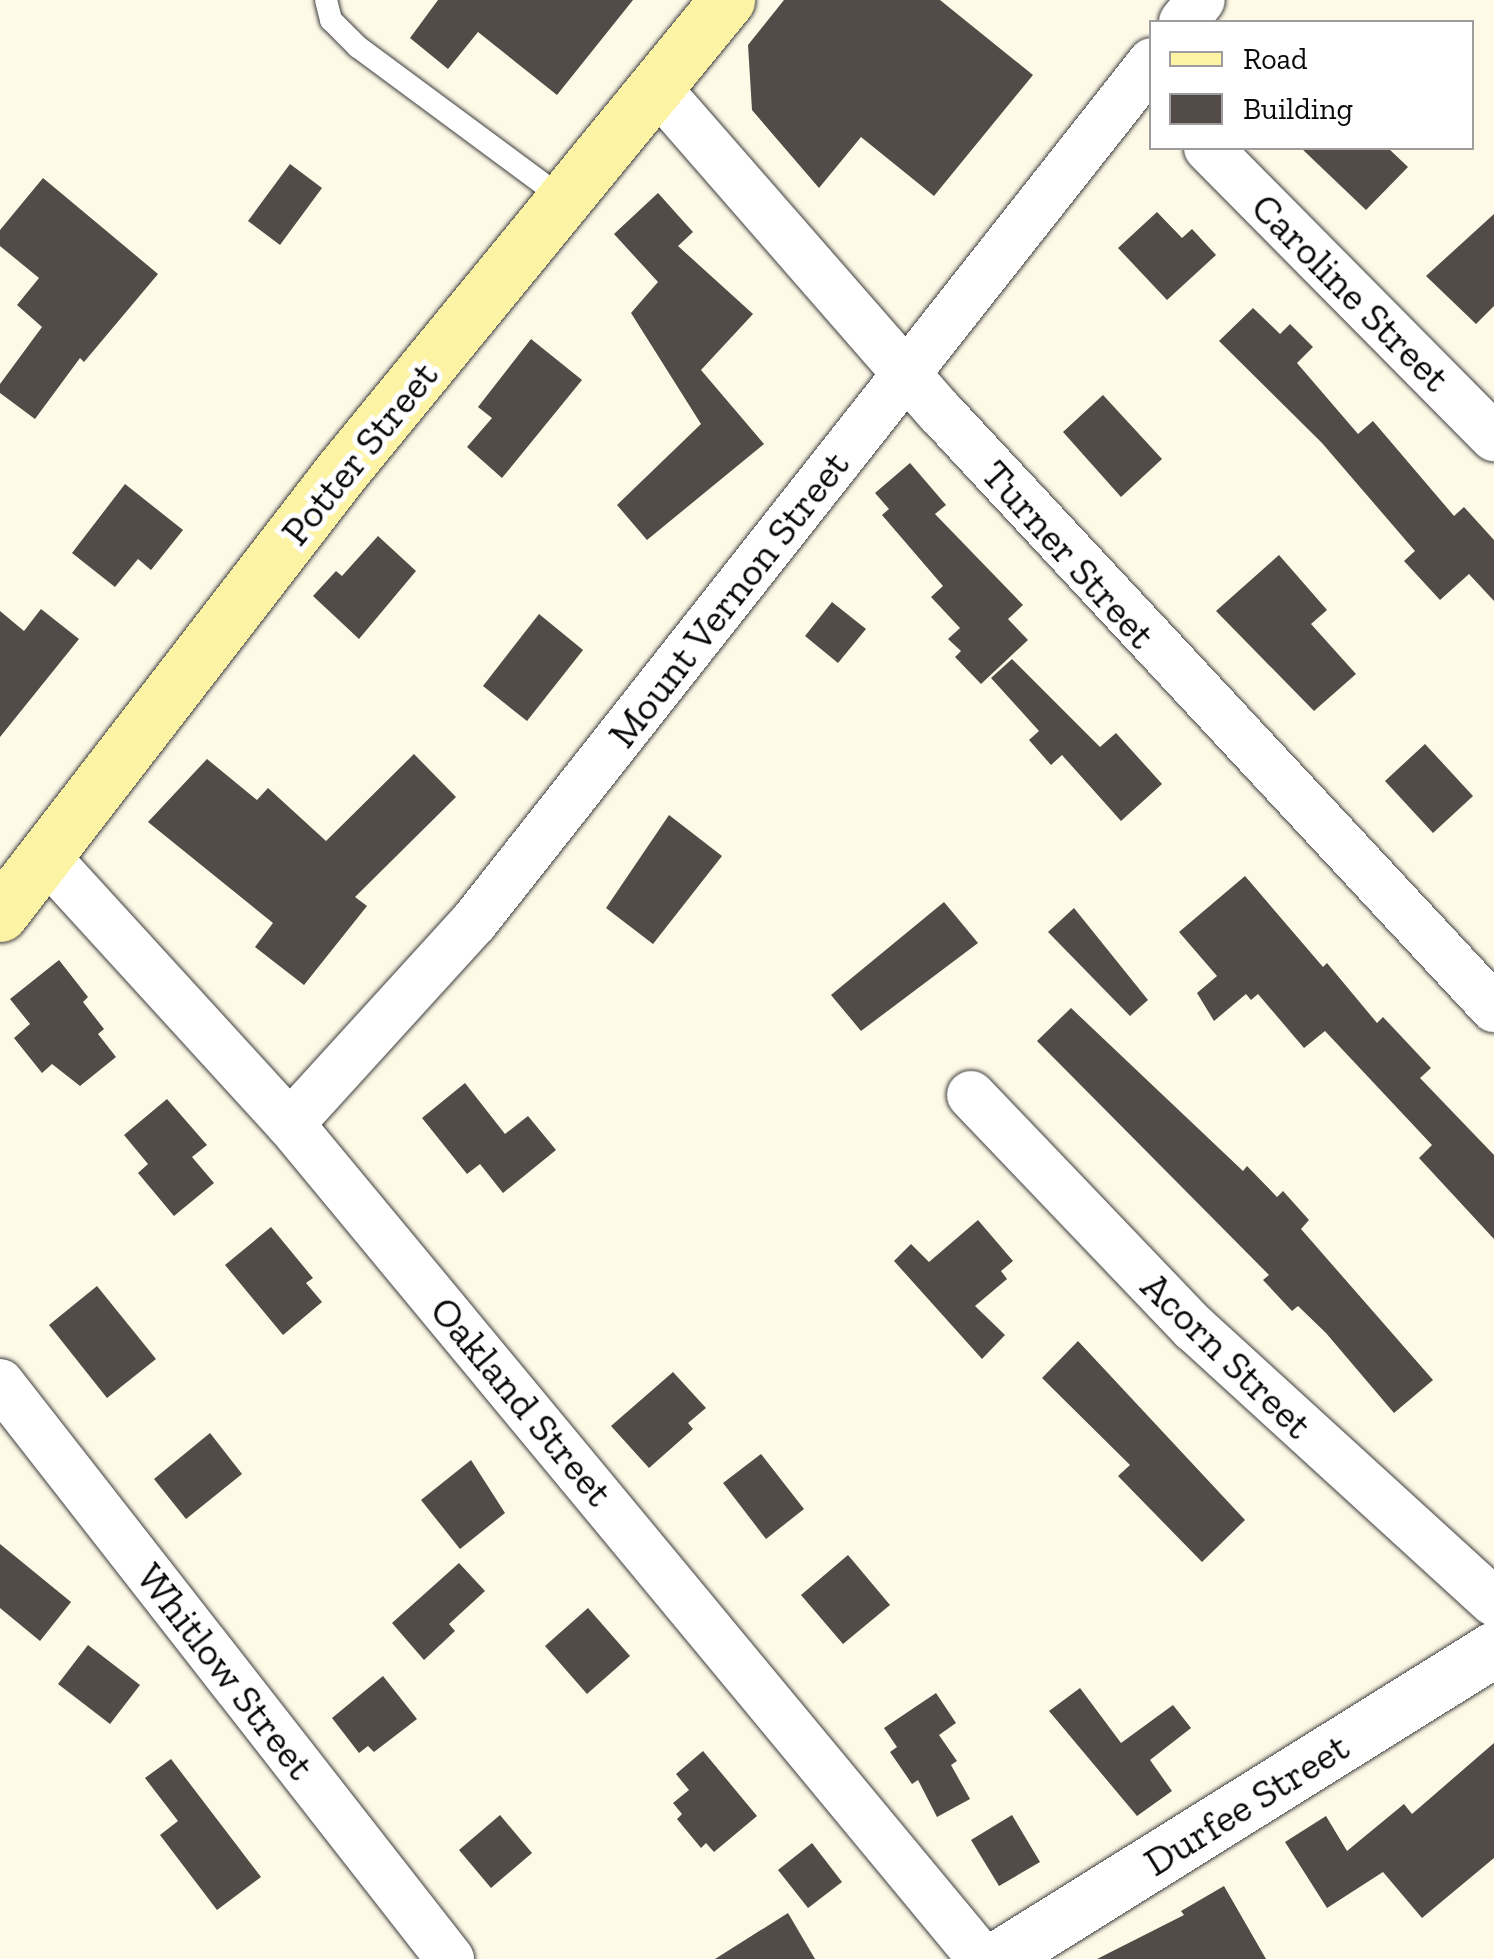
<!DOCTYPE html>
<style>
body{margin:0}
#map{position:relative;width:1494px;height:1959px;overflow:hidden;background:#fefae7;font-family:"Zilla Slab",serif}
div>[style]{position:absolute}
.building>*{inset:0;background:#524b47}
.roads{filter:drop-shadow(0 0 2px #3d3d3d) drop-shadow(0 0 2px #3d3d3d)}
.service>*{height:22px;margin:-11px;padding:0 11px;transform-origin:11px;border-radius:11px;background:#fff}
.minor>*{height:48px;margin:-24px;padding:0 24px;transform-origin:24px;border-radius:24px;background:#fff}
.tertiary>*{height:55px;margin:-27.5px;padding:0 27.5px;transform-origin:27.5px;border-radius:27.5px;background:#fff}
.secondary>*{height:55px;margin:-27.5px;padding:0 27.5px;transform-origin:27.5px;border-radius:27.5px;background:#fcf3a5}
span{translate:-50% -50%;white-space:nowrap;text-align:center;line-height:1.15;-webkit-text-stroke:10px #fff;paint-order:stroke}
.street-label{font-size:40px;color:#0a0a0a}
.legend{position:absolute;left:1149px;top:20px;width:325px;height:130px;box-sizing:border-box;background:#fff;border:2px solid #9d9d9d;margin:0;padding:12px 18px;list-style:none;font-size:30px;color:#0a0a0a}
.legend li{display:flex;align-items:center;gap:20px;height:50px}
.legend b{width:50px;border:2px solid #9d9d9d}
</style>
<div id="map">
<div class="building">
<div style="clip-path:polygon(438px 0,633px 0,557px 95px,478px 32px,448px 69px,410px 38px)"></div>
<div style="clip-path:polygon(784px 0,940px 0,1033px 75px,934px 196px,861px 137px,819px 188px,752px 110px,748px 45px)"></div>
<div style="clip-path:polygon(1301px 148px,1388px 148px,1408px 167px,1366px 210px)"></div>
<div style="clip-path:polygon(290px 164px,322px 188px,280px 245px,248px 221px)"></div>
<div style="clip-path:polygon(43px 178px,158px 274px,84px 362px,80px 358px,35px 419px,0 393px,0 384px,42px 327px,17px 305px,39px 278px,0 246px,0 230px)"></div>
<div style="clip-path:polygon(658px 193px,693px 232px,678px 246px,753px 314px,701px 370px,764px 444px,647px 540px,617px 505px,701px 424px,631px 313px,658px 282px,614px 234px)"></div>
<div style="clip-path:polygon(1157px 212px,1182px 238px,1192px 229px,1216px 255px,1167px 300px,1118px 248px)"></div>
<div style="clip-path:polygon(1494px 214px,1494px 306px,1476px 324px,1426px 276px)"></div>
<div style="clip-path:polygon(1253px 308px,1280px 334px,1290px 324px,1313px 347px,1297px 363px,1358px 434px,1373px 421px,1454px 516px,1464px 507px,1494px 540px,1494px 601px,1469px 574px,1440px 600px,1404px 561px,1415px 551px,1322px 443px,1219px 341px)"></div>
<div style="clip-path:polygon(531px 339px,582px 380px,502px 478px,467px 447px,492px 418px,478px 407px)"></div>
<div style="clip-path:polygon(1103px 395px,1162px 459px,1121px 497px,1063px 432px)"></div>
<div style="clip-path:polygon(910px 463px,946px 505px,935px 514px,1023px 605px,1008px 619px,1028px 640px,981px 684px,955px 657px,961px 651px,948px 639px,960px 628px,931px 597px,943px 586px,882px 515px,889px 509px,875px 493px)"></div>
<div style="clip-path:polygon(125px 484px,183px 530px,151px 570px,138px 559px,115px 587px,72px 553px)"></div>
<div style="clip-path:polygon(378px 536px,416px 571px,359px 639px,313px 596px,336px 571px,342px 576px)"></div>
<div style="clip-path:polygon(1279px 555px,1327px 610px,1311px 624px,1356px 674px,1314px 711px,1216px 611px)"></div>
<div style="clip-path:polygon(832px 602px,866px 629px,838px 663px,805px 636px)"></div>
<div style="clip-path:polygon(41px 609px,79px 639px,0 737px,0 611px,24px 631px)"></div>
<div style="clip-path:polygon(539px 614px,583px 650px,527px 721px,483px 686px)"></div>
<div style="clip-path:polygon(1012px 659px,1100px 747px,1116px 733px,1162px 784px,1121px 821px,1062px 755px,1051px 765px,1029px 740px,1039px 731px,991px 678px)"></div>
<div style="clip-path:polygon(1425px 744px,1473px 796px,1433px 833px,1385px 781px)"></div>
<div style="clip-path:polygon(414px 754px,456px 797px,355px 897px,367px 906px,304px 985px,255px 947px,273px 923px,148px 822px,207px 759px,257px 800px,268px 788px,326px 841px)"></div>
<div style="clip-path:polygon(669px 815px,722px 856px,653px 944px,606px 908px)"></div>
<div style="clip-path:polygon(1245px 876px,1323px 967px,1327px 963px,1377px 1023px,1383px 1017px,1431px 1068px,1420px 1078px,1494px 1155px,1494px 1239px,1419px 1158px,1432px 1145px,1325px 1031px,1304px 1048px,1258px 994px,1251px 1000px,1246px 994px,1214px 1021px,1197px 993px,1217px 976px,1179px 932px)"></div>
<div style="clip-path:polygon(944px 902px,978px 943px,861px 1031px,831px 995px)"></div>
<div style="clip-path:polygon(1074px 908px,1148px 1000px,1130px 1016px,1048px 932px)"></div>
<div style="clip-path:polygon(59px 960px,88px 997px,83px 1002px,104px 1029px,98px 1034px,116px 1057px,80px 1086px,52px 1064px,42px 1073px,14px 1038px,30px 1024px,10px 999px)"></div>
<div style="clip-path:polygon(1071px 1008px,1243px 1171px,1247px 1166px,1277px 1197px,1283px 1191px,1309px 1220px,1301px 1229px,1433px 1380px,1394px 1413px,1326px 1333px,1298px 1306px,1292px 1311px,1263px 1280px,1269px 1275px,1037px 1041px)"></div>
<div style="clip-path:polygon(465px 1083px,505px 1134px,528px 1116px,556px 1150px,503px 1193px,480px 1164px,467px 1174px,422px 1118px)"></div>
<div style="clip-path:polygon(167px 1099px,207px 1145px,192px 1157px,214px 1183px,174px 1216px,138px 1173px,148px 1164px,124px 1135px)"></div>
<div style="clip-path:polygon(978px 1220px,1013px 1261px,1001px 1271px,1007px 1279px,975px 1306px,1005px 1335px,982px 1359px,894px 1261px,911px 1244px,929px 1262px)"></div>
<div style="clip-path:polygon(271px 1227px,313px 1278px,306px 1283px,322px 1302px,283px 1335px,225px 1265px)"></div>
<div style="clip-path:polygon(97px 1286px,156px 1359px,107px 1398px,49px 1325px)"></div>
<div style="clip-path:polygon(1078px 1341px,1245px 1520px,1202px 1562px,1118px 1476px,1130px 1465px,1042px 1378px)"></div>
<div style="clip-path:polygon(673px 1372px,706px 1408px,688px 1423px,693px 1429px,649px 1468px,611px 1426px)"></div>
<div style="clip-path:polygon(210px 1433px,242px 1474px,186px 1519px,154px 1479px)"></div>
<div style="clip-path:polygon(761px 1454px,804px 1509px,766px 1539px,723px 1483px)"></div>
<div style="clip-path:polygon(471px 1460px,505px 1513px,460px 1549px,421px 1500px)"></div>
<div style="clip-path:polygon(0 1544px,71px 1602px,40px 1641px,0 1608px)"></div>
<div style="clip-path:polygon(848px 1555px,890px 1605px,843px 1644px,801px 1595px)"></div>
<div style="clip-path:polygon(459px 1563px,485px 1591px,449px 1624px,455px 1631px,424px 1660px,392px 1623px)"></div>
<div style="clip-path:polygon(588px 1608px,630px 1656px,587px 1694px,545px 1646px)"></div>
<div style="clip-path:polygon(88px 1645px,140px 1685px,110px 1724px,58px 1684px)"></div>
<div style="clip-path:polygon(383px 1676px,417px 1719px,374px 1752px,368px 1746px,359px 1753px,332px 1718px)"></div>
<div style="clip-path:polygon(1080px 1688px,1121px 1743px,1173px 1705px,1191px 1728px,1150px 1760px,1172px 1791px,1137px 1816px,1049px 1711px)"></div>
<div style="clip-path:polygon(936px 1693px,956px 1723px,939px 1735px,957px 1761px,951px 1765px,970px 1799px,937px 1817px,918px 1780px,912px 1784px,890px 1752px,897px 1747px,884px 1728px)"></div>
<div style="clip-path:polygon(1494px 1743px,1494px 1858px,1422px 1918px,1383px 1872px,1327px 1908px,1285px 1842px,1326px 1816px,1347px 1851px,1404px 1804px,1412px 1814px)"></div>
<div style="clip-path:polygon(703px 1751px,757px 1816px,714px 1852px,706px 1843px,701px 1848px,677px 1819px,682px 1814px,673px 1803px,689px 1790px,676px 1774px)"></div>
<div style="clip-path:polygon(171px 1759px,261px 1877px,217px 1910px,160px 1835px,178px 1821px,145px 1778px)"></div>
<div style="clip-path:polygon(500px 1815px,532px 1853px,491px 1888px,459px 1850px)"></div>
<div style="clip-path:polygon(1012px 1815px,1040px 1862px,999px 1886px,971px 1840px)"></div>
<div style="clip-path:polygon(812px 1843px,842px 1882px,808px 1908px,778px 1870px)"></div>
<div style="clip-path:polygon(1224px 1886px,1266px 1959px,1097px 1959px,1184px 1915px,1181px 1911px)"></div>
<div style="clip-path:polygon(788px 1913px,815px 1959px,715px 1959px)"></div>
</div>
<div class="roads">
<div class="service">
<div style="left:326px;top:0;width:21px;rotate:76deg"></div>
<div style="left:331px;top:20px;width:38px;rotate:45deg"></div>
<div style="left:358px;top:47px;width:257px;rotate:36.5deg"></div>
</div>
<div class="minor">
<div style="left:1183px;top:22px;width:28px;rotate:-51deg"></div>
<div style="left:657px;top:88px;width:430px;rotate:48.9deg"></div>
<div style="left:940px;top:412px;width:814px;rotate:47.09deg"></div>
<div style="left:1208px;top:148px;width:407px;rotate:45.3deg"></div>
<div style="left:46px;top:857px;width:362px;rotate:47.6deg"></div>
<div style="left:290px;top:1124px;width:1084px;rotate:50.35deg"></div>
<div style="left:971px;top:1095px;width:323px;rotate:46.3deg"></div>
<div style="left:1194px;top:1328px;width:406px;rotate:42.4deg"></div>
<div style="left:290px;top:1124px;width:273px;rotate:-47.7deg"></div>
<div style="left:474px;top:922px;width:1095px;rotate:-51.75deg"></div>
<div style="left:0;top:1383px;width:731px;rotate:52deg"></div>
</div>
<div class="tertiary">
<div style="left:997px;top:1959px;width:586px;rotate:-31.95deg"></div>
</div>
<div class="secondary">
<div style="left:0;top:914px;width:558px;rotate:-52.35deg"></div>
<div style="left:341px;top:472px;width:610px;rotate:-50.72deg"></div>
</div>
</div>
<div class="street-label">
<span style="left:1351px;top:292px;rotate:45deg">Caroline Street</span>
<span style="left:359px;top:453px;rotate:-51deg">Potter Street</span>
<span style="left:1069px;top:554px;rotate:48deg">Turner Street</span>
<span style="left:728px;top:599px;rotate:-52deg">Mount Vernon Street</span>
<span style="left:1227px;top:1355px;rotate:44deg">Acorn Street</span>
<span style="left:522px;top:1401px;rotate:50deg">Oakland Street</span>
<span style="left:226px;top:1671px;rotate:52deg">Whitlow Street</span>
<span style="left:1246px;top:1804px;rotate:-32deg">Durfee Street</span>
</div>
<ul class="legend">
<li><b style="height:12px;background:#fcf3a5"></b>Road</li>
<li><b style="height:28px;background:#524b47"></b>Building</li>
</ul>
</div>
